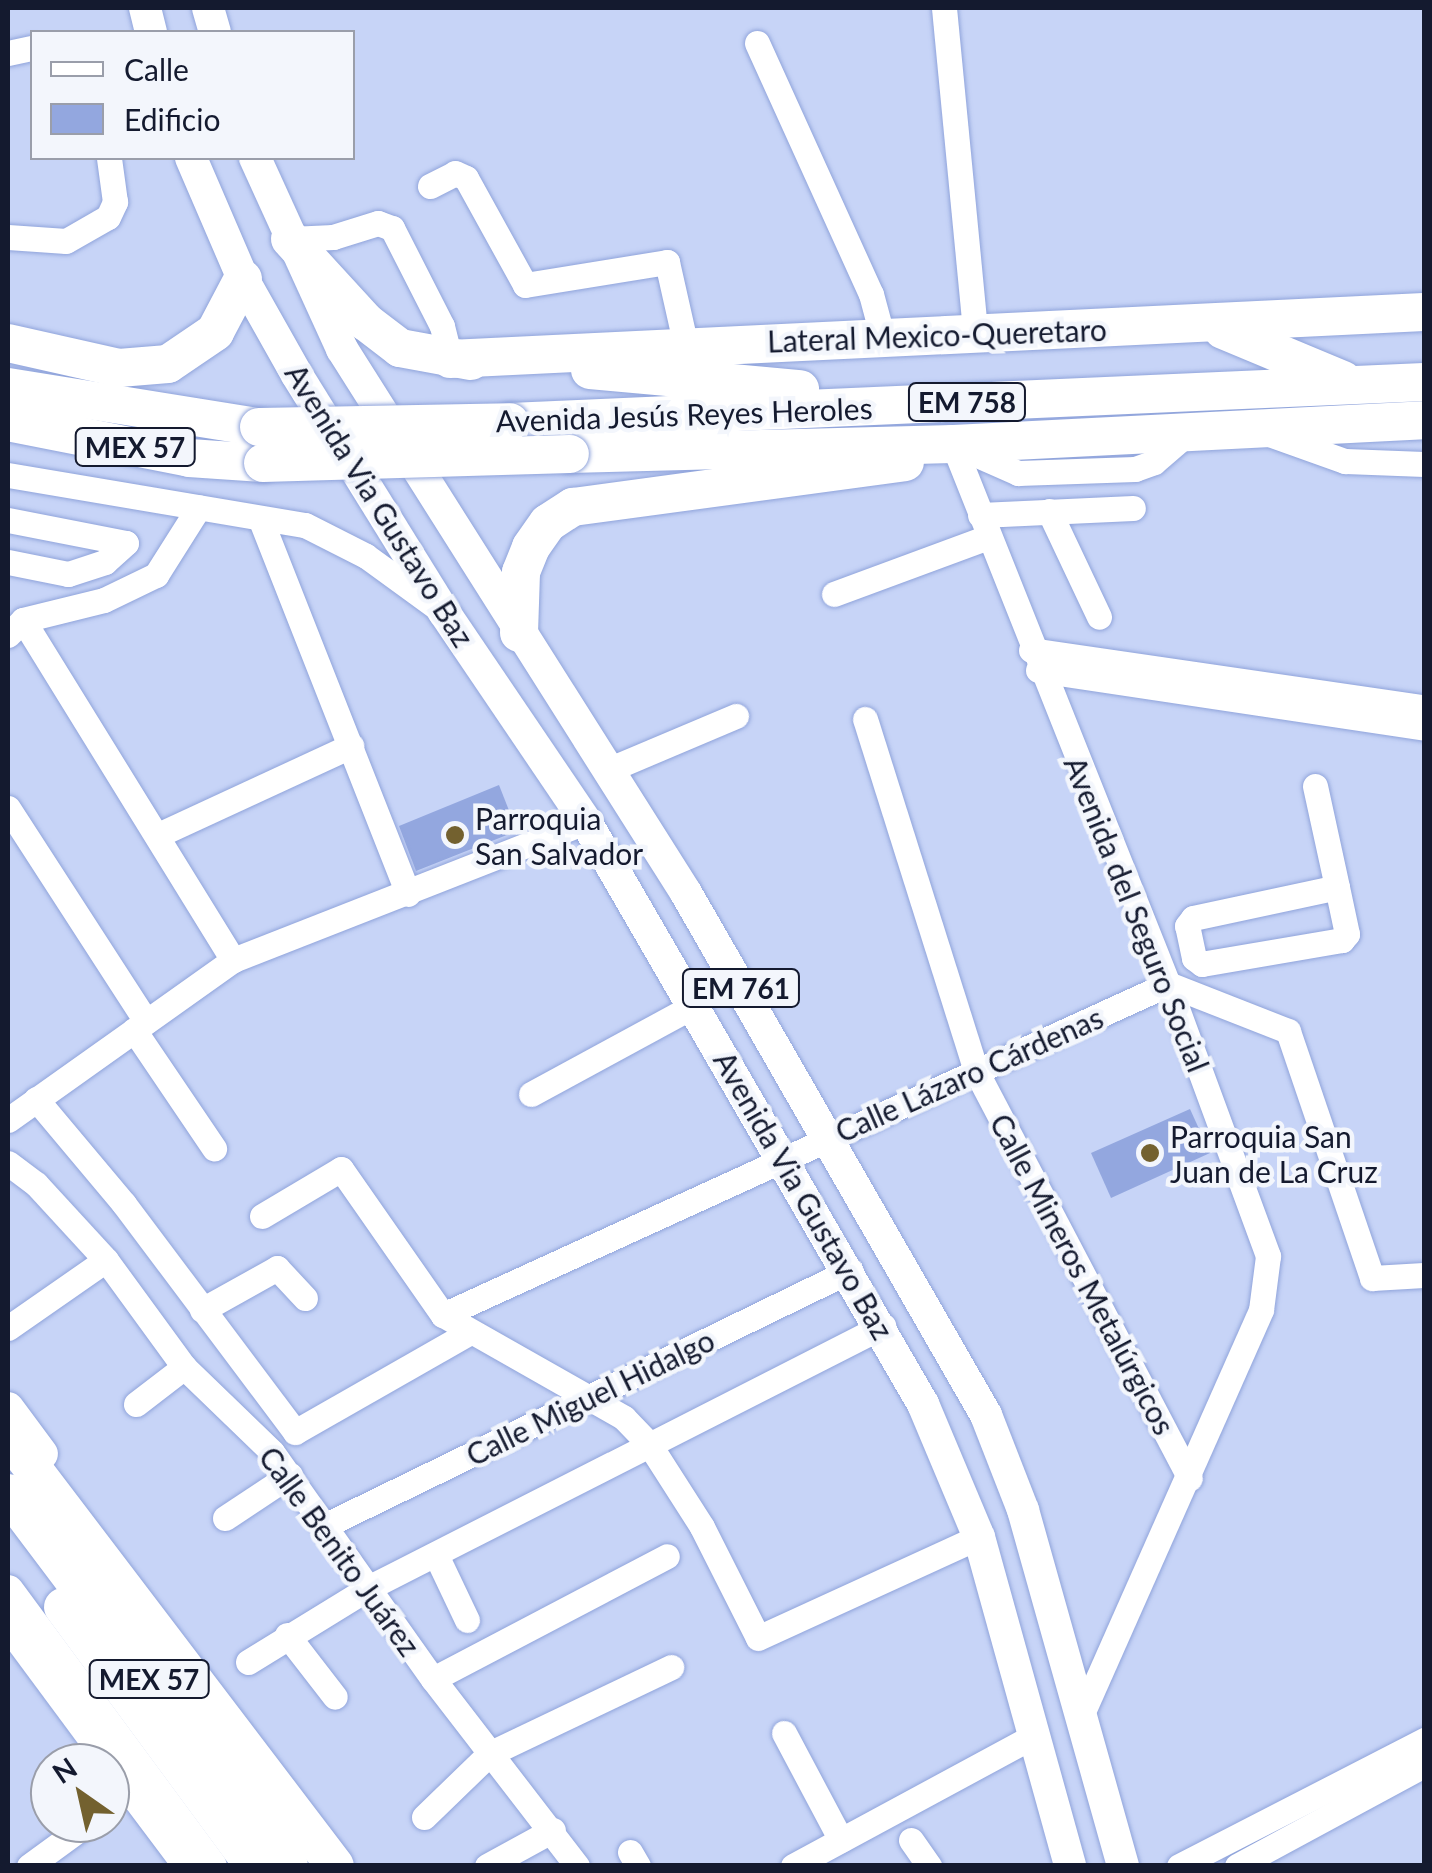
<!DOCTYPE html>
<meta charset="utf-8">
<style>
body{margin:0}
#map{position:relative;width:1432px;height:1873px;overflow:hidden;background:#c7d4f7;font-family:Lato,sans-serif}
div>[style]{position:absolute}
.building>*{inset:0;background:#93a7df}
.roads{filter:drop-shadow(0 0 2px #90a4db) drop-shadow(0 0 2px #90a4db)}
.minor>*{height:25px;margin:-12.5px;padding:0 12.5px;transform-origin:12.5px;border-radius:12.5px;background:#fff}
.major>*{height:32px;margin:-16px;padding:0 16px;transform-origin:16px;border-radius:16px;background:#fff}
.highway>*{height:38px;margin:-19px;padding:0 19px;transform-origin:19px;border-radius:19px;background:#fff}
.bridges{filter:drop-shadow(0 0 2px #90a4db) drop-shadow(0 0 2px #90a4db)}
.highway-bridge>*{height:38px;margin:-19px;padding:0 19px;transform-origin:19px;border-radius:19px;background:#fff}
.dots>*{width:28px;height:28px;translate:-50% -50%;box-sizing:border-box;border:5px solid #f3f6fc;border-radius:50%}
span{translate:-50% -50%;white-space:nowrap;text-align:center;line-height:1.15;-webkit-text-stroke:9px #f3f6fc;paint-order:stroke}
.shield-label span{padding:2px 8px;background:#f3f6fc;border:2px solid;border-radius:8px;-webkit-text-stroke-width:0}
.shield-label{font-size:28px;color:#141a2f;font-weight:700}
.street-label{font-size:30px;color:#141a2f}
.poi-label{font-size:30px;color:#141a2f}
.left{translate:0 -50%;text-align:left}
.frame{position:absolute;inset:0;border:10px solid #141a2f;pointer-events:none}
.legend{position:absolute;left:30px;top:30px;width:325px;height:130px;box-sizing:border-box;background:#f3f6fc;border:2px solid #9a9eaa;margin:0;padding:12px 18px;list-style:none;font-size:30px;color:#141a2f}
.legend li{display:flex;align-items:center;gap:20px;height:50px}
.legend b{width:50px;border:2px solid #9a9eaa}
.north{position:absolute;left:30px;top:1743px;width:100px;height:100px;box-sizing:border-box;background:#f3f6fc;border:2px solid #9a9eaa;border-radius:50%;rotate:326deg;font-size:28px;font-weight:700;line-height:40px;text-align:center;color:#141a2f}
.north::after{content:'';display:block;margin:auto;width:35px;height:45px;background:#73612f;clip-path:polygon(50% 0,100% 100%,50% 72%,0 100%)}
</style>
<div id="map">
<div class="building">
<div style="clip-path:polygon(499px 785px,517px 831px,416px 871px,399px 826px)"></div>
<div style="clip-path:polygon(1190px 1109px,1210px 1153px,1111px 1198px,1091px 1153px)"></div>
</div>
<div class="roads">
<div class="minor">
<div style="left:944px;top:8px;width:322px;rotate:84.5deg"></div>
<div style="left:757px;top:43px;width:276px;rotate:65.6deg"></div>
<div style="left:871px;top:294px;width:42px;rotate:75deg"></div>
<div style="left:8px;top:53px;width:25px;rotate:-12deg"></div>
<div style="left:430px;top:186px;width:28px;rotate:-27deg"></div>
<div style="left:455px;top:173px;width:12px;rotate:24deg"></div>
<div style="left:466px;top:178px;width:122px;rotate:61.1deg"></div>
<div style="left:525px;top:285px;width:144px;rotate:-9.2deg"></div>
<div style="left:667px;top:262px;width:86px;rotate:77.3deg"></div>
<div style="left:8px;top:237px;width:58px;rotate:3.9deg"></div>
<div style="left:66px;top:241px;width:48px;rotate:-29.7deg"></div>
<div style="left:108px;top:217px;width:17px;rotate:-65deg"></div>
<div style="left:115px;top:202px;width:44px;rotate:-97.8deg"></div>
<div style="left:290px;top:239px;width:43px;rotate:-2.7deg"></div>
<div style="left:333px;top:237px;width:47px;rotate:-17.3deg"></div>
<div style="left:378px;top:223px;width:15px;rotate:20deg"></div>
<div style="left:392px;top:228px;width:110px;rotate:63deg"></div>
<div style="left:442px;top:326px;width:34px;rotate:76deg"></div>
<div style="left:1269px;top:434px;width:81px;rotate:19.6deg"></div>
<div style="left:1345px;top:461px;width:79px;rotate:2.2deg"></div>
<div style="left:953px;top:444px;width:581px;rotate:68.29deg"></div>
<div style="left:1168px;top:984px;width:290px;rotate:69.8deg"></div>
<div style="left:1268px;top:1256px;width:54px;rotate:97.4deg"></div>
<div style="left:1261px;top:1310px;width:442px;rotate:113.9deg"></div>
<div style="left:957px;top:446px;width:67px;rotate:23.9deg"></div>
<div style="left:1018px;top:473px;width:117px;rotate:-2deg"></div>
<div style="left:1135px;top:469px;width:20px;rotate:-20deg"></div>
<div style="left:1154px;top:462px;width:48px;rotate:-40.7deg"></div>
<div style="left:8px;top:475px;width:301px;rotate:9.6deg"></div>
<div style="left:305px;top:525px;width:68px;rotate:26.9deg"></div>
<div style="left:366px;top:556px;width:90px;rotate:36deg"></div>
<div style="left:1049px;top:511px;width:117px;rotate:64.7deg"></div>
<div style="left:980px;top:515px;width:153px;rotate:-2.6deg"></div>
<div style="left:260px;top:518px;width:404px;rotate:68.5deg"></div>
<div style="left:8px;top:520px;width:120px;rotate:11deg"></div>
<div style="left:126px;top:543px;width:28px;rotate:138deg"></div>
<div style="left:105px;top:562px;width:39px;rotate:162deg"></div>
<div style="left:68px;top:574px;width:61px;rotate:-168.7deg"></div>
<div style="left:834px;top:594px;width:164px;rotate:-20.3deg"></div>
<div style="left:23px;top:620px;width:400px;rotate:58.3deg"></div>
<div style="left:8px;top:635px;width:21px;rotate:-45deg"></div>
<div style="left:23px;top:620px;width:83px;rotate:-13.9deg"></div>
<div style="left:104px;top:600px;width:58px;rotate:-25.7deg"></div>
<div style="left:156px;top:575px;width:80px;rotate:-57.7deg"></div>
<div style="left:1031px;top:650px;width:397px;rotate:8.3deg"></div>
<div style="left:1038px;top:670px;width:390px;rotate:8.5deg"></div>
<div style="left:865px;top:719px;width:369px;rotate:72.5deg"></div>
<div style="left:976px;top:1071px;width:460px;rotate:62.3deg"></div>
<div style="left:608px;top:770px;width:139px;rotate:-22.9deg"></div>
<div style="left:1315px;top:786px;width:103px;rotate:77.7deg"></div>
<div style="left:8px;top:808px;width:254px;rotate:57.1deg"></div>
<div style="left:158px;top:835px;width:213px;rotate:-24.8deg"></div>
<div style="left:1337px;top:887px;width:48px;rotate:78deg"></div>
<div style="left:1347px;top:934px;width:8px;rotate:130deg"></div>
<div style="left:1342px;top:940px;width:142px;rotate:170.3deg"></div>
<div style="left:1202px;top:964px;width:10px;rotate:-143deg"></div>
<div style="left:1194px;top:958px;width:33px;rotate:-102deg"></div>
<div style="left:1187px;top:926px;width:10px;rotate:-53deg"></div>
<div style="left:1193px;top:918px;width:147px;rotate:-12.1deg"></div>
<div style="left:134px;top:1030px;width:143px;rotate:55.9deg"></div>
<div style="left:531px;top:1094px;width:184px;rotate:-28.5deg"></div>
<div style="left:36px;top:1099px;width:137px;rotate:50deg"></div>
<div style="left:124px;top:1204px;width:285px;rotate:53.1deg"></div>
<div style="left:295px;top:1432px;width:198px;rotate:-29.7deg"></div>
<div style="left:8px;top:1120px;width:276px;rotate:-35.4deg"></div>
<div style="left:233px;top:960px;width:379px;rotate:-21.4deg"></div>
<div style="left:8px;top:1163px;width:35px;rotate:37deg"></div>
<div style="left:36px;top:1184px;width:103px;rotate:47.4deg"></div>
<div style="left:106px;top:1260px;width:132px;rotate:53.9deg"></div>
<div style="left:184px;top:1367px;width:122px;rotate:44deg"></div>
<div style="left:272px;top:1452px;width:278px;rotate:54.7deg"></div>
<div style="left:433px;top:1679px;width:236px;rotate:52.4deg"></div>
<div style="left:262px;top:1216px;width:92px;rotate:-30.7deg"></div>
<div style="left:341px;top:1169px;width:178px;rotate:55.1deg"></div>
<div style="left:443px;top:1315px;width:208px;rotate:29.6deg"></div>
<div style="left:624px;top:1418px;width:36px;rotate:46deg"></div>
<div style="left:649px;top:1444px;width:98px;rotate:57.4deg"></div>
<div style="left:702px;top:1527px;width:124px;rotate:63.2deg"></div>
<div style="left:758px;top:1638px;width:243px;rotate:-24.6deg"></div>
<div style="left:202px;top:1310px;width:86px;rotate:-29.2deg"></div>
<div style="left:277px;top:1268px;width:41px;rotate:47deg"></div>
<div style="left:443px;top:1315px;width:797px;rotate:-24.54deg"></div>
<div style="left:1168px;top:984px;width:129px;rotate:21.4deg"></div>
<div style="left:1288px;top:1031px;width:261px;rotate:71.2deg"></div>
<div style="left:1372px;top:1278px;width:52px;rotate:-3.3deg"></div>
<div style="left:8px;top:1328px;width:119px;rotate:-34.8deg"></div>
<div style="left:136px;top:1404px;width:61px;rotate:-37.6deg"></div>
<div style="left:225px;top:1518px;width:78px;rotate:-33.5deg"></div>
<div style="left:328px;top:1524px;width:581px;rotate:-25.9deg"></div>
<div style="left:436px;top:1555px;width:72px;rotate:64.5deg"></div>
<div style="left:8px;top:1628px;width:168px;rotate:53.5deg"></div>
<div style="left:287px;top:1635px;width:78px;rotate:52.3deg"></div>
<div style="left:248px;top:1662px;width:143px;rotate:-31.6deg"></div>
<div style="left:370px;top:1587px;width:576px;rotate:-26.97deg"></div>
<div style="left:433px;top:1679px;width:264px;rotate:-27.7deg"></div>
<div style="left:784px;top:1733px;width:121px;rotate:62deg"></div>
<div style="left:110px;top:1766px;width:125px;rotate:53.1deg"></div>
<div style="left:424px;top:1817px;width:91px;rotate:-44.1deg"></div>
<div style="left:489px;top:1754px;width:202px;rotate:-25.5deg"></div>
<div style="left:911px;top:1840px;width:32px;rotate:55deg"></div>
<div style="left:630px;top:1852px;width:16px;rotate:60deg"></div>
<div style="left:29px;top:1866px;width:73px;rotate:-36.1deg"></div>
<div style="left:487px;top:1866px;width:75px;rotate:-28.6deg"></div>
<div style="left:793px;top:1866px;width:275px;rotate:-28.4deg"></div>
<div style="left:1179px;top:1866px;width:276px;rotate:-27.2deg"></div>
<div style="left:1237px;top:1866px;width:213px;rotate:-28.4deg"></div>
</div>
<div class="major">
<div style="left:145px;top:8px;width:25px;rotate:76deg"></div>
<div style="left:208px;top:8px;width:25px;rotate:74deg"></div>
<div style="left:191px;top:158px;width:132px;rotate:66.7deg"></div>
<div style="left:243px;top:279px;width:110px;rotate:60.6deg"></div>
<div style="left:297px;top:375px;width:279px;rotate:58.2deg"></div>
<div style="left:444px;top:612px;width:254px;rotate:55.9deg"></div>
<div style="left:586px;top:822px;width:673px;rotate:59.93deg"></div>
<div style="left:923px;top:1404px;width:144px;rotate:67.2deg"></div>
<div style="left:979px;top:1537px;width:341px;rotate:74.5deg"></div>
<div style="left:255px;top:158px;width:210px;rotate:65.5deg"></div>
<div style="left:342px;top:349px;width:644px;rotate:57.69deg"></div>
<div style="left:686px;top:893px;width:602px;rotate:60.11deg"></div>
<div style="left:986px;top:1415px;width:102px;rotate:68.7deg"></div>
<div style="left:1023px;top:1510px;width:370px;rotate:74.3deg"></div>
<div style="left:8px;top:1408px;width:57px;rotate:53.5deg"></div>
<div style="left:8px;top:1591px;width:342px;rotate:53.6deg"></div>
</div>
<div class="highway">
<div style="left:290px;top:239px;width:113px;rotate:47.5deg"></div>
<div style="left:366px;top:322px;width:43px;rotate:37.4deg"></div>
<div style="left:400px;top:348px;width:72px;rotate:10.4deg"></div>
<div style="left:1223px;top:330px;width:130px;rotate:22.6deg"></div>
<div style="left:8px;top:343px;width:114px;rotate:12.7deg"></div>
<div style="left:119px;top:368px;width:49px;rotate:-4.7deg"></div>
<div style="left:168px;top:364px;width:57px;rotate:-34.2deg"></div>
<div style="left:215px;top:332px;width:60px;rotate:-62.2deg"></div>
<div style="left:450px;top:359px;width:975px;rotate:-2.76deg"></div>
<div style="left:590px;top:370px;width:211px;rotate:5.2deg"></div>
<div style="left:8px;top:387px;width:254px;rotate:9.1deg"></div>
<div style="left:8px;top:422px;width:185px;rotate:11.2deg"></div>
<div style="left:189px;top:458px;width:74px;rotate:3.9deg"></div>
<div style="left:510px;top:422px;width:915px;rotate:-2.51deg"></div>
<div style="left:570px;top:454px;width:383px;rotate:-1.5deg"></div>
<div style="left:953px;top:444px;width:472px;rotate:-2.9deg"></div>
<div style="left:519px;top:633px;width:61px;rotate:-88.1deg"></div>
<div style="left:521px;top:572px;width:27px;rotate:-68deg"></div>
<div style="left:531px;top:547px;width:29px;rotate:-55deg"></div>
<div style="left:548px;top:523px;width:30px;rotate:-33deg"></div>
<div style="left:573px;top:507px;width:335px;rotate:-7.7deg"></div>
<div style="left:8px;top:1436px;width:540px;rotate:52.75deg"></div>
<div style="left:8px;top:1493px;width:467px;rotate:53deg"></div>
<div style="left:63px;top:1607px;width:322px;rotate:53.6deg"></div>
</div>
</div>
<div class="bridges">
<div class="highway-bridge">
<div style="left:259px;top:427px;width:251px;rotate:-1.1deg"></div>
<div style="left:263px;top:463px;width:307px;rotate:-1.7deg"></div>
</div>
</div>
<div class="dots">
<div style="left:455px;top:835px;background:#73612f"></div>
<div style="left:1150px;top:1153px;background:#73612f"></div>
</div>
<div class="shield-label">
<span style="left:967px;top:402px">EM 758</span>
<span style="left:135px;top:447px">MEX 57</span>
<span style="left:741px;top:988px">EM 761</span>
<span style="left:149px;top:1679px">MEX 57</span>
</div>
<div class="street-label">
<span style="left:937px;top:335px;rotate:-2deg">Lateral Mexico-Queretaro</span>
<span style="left:684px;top:414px;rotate:-2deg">Avenida Jesús Reyes Heroles</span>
<span style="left:380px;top:505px;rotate:58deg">Avenida Via Gustavo Baz</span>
<span style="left:1137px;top:914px;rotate:68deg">Avenida del Seguro Social</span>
<span style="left:969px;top:1074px;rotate:-24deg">Calle Lázaro Cárdenas</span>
<span style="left:804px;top:1195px;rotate:60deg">Avenida Via Gustavo Baz</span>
<span style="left:1083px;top:1274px;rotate:62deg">Calle Mineros Metalúrgicos</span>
<span style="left:590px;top:1397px;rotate:-26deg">Calle Miguel Hidalgo</span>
<span style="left:340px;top:1551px;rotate:54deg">Calle Benito Juárez</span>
</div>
<div class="poi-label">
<span class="left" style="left:475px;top:835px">Parroquia<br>San Salvador</span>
<span class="left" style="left:1170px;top:1153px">Parroquia San<br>Juan de La Cruz</span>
</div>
<div class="frame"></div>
<ul class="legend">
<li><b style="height:12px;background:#fff"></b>Calle</li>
<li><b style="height:28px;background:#93a7df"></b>Edificio</li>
</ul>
<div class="north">N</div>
</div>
